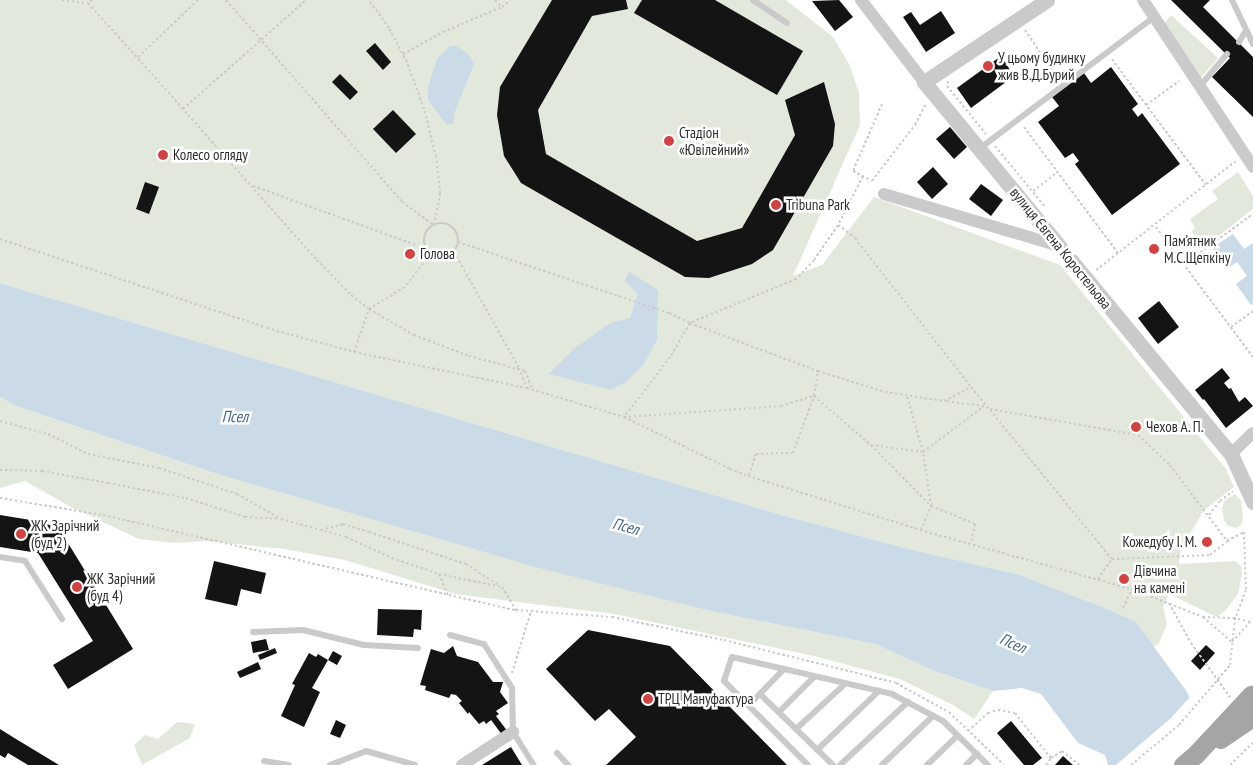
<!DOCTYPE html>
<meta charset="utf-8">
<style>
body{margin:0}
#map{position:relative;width:1253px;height:765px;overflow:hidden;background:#fff;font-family:"PT Sans Narrow",sans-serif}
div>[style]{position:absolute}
.green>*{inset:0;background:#e2e9dc}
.water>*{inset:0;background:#cbdae7}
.pier>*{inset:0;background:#fff}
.building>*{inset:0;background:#141414}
.path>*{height:2px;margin-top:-1px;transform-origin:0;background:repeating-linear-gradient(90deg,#cacaca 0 2.5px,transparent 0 5px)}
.path>.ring{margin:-1px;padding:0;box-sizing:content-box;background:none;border:2px solid #cacaca;border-radius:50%}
.service>*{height:6px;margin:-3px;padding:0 3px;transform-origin:3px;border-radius:3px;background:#cacaca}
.minor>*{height:12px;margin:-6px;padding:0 6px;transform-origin:6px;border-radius:6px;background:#cacaca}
.tertiary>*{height:15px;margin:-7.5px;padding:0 7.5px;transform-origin:7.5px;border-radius:7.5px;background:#cacaca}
.primary>*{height:19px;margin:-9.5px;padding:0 9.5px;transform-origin:9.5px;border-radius:9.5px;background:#a5a5a5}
.path-bridge>*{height:2px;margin-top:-1px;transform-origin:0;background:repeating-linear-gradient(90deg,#cacaca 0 2.5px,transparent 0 5px)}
.primary-bridge>*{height:19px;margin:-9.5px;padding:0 9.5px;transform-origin:9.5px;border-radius:9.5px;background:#a5a5a5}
.dots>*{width:14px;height:14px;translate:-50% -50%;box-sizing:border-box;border:2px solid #fff;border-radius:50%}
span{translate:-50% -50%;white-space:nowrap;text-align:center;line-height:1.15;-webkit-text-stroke:5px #fff;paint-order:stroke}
.poi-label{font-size:15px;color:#2d2d2d}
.left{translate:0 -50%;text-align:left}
.right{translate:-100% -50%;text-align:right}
.street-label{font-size:15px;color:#2d2d2d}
.water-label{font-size:16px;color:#446886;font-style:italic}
</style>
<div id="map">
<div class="green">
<div style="clip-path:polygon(0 0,786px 0,833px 37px,849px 64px,859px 92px,860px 125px,793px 276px,822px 265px,874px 197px,1060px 265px,1226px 469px,1234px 487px,1204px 510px,1181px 549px,1179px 564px,1235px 561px,1241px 566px,1242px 574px,1238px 594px,1225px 611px,1217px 617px,1169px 594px,1163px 606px,1167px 624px,1159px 643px,1153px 647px,1136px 622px,1110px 610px,1020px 575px,905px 548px,782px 515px,0 283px)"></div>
<div style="clip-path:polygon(1171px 15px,1218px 58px,1200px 79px,1164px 24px)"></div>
<div style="clip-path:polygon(1238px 172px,1253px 196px,1253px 209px,1203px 248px,1191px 231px,1195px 229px,1190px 219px,1218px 199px,1212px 191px)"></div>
<div style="clip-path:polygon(0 397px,16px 406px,211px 472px,311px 501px,711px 611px,875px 644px,932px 670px,993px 691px,974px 719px,953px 705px,900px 679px,814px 656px,614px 614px,455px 594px,345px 560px,284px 549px,207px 541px,174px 543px,139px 539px,71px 507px,25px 481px,0 488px)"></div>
<div style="clip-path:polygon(1235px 494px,1241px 500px,1243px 519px,1241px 525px,1236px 528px,1227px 525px,1224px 520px,1222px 508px,1224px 501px)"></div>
<div style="clip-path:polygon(177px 722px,195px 724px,190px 738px,142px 765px,134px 745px,145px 735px,158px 739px)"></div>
</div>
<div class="water">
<div style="clip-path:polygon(450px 46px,456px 46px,468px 54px,474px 64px,455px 111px,453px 124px,447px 125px,428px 100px,428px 87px,437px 59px)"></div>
<div style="clip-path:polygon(1233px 234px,1244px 249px,1253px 243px,1253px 304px,1251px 305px,1236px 284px,1247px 276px,1237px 262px,1227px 269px,1212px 248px)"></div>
<div style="clip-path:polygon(629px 272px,658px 290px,657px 340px,644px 364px,626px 382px,611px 390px,549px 374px,575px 348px,610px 323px,630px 318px,638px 294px,625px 281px)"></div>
<div style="clip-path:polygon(0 283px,782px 515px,905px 548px,1020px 575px,1110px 610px,1136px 622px,1187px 692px,1219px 765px,1108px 765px,1105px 755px,1078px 743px,1041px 694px,1022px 688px,993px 691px,932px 670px,875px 644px,711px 611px,539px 568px,211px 472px,16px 406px,0 397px)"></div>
</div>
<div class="pier">
<div style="clip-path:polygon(1191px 696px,1222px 765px,1116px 765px,1170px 719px)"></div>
</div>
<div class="building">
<div style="clip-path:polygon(552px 0,626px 0,628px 9px,592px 16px,538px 110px,546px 154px,697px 241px,742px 228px,795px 135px,785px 100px,824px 82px,835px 124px,833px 146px,773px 250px,752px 264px,709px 278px,685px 277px,521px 183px,504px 156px,497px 115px,500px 87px)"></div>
<div style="clip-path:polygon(642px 0,715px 0,803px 51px,777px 95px,634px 13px)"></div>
<div style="clip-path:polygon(839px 0,853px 17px,835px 31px,812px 1px)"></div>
<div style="clip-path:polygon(1171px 0,1210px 0,1203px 7px,1253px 57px,1253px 117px,1212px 77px,1230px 58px)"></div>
<div style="clip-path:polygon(941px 11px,955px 33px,926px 52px,903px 17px,911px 12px,920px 25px)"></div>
<div style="clip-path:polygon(375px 43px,391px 62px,383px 70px,366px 51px)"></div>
<div style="clip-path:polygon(1001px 56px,1014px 76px,971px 108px,957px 88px)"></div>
<div style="clip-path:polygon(1111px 67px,1138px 104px,1132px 109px,1138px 117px,1142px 113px,1180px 164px,1112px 215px,1075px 164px,1079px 161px,1073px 153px,1065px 158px,1038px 122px,1059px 106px,1052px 97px,1084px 73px,1091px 83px)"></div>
<div style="clip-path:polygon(340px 74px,358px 92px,350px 100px,332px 82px)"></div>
<div style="clip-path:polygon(393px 110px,416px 134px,396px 153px,373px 129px)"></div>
<div style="clip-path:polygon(950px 127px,967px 147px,954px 159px,936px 139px)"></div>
<div style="clip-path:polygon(933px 167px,948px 184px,932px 199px,917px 182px)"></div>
<div style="clip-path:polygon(145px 182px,159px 187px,149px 214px,136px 209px)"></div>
<div style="clip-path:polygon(981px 184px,1003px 200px,991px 216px,969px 199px)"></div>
<div style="clip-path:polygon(1159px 301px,1179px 327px,1158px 344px,1138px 318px)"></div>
<div style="clip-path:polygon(1222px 368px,1230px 378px,1224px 383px,1229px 389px,1231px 388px,1239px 402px,1245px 397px,1253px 406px,1226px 428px,1204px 399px,1203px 400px,1195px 390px)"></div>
<div style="clip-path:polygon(0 515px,43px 522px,60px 530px,133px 649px,68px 689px,53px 665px,93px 641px,38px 553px,0 547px)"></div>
<div style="clip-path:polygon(214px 561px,266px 573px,261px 594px,241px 589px,237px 606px,205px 599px)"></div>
<div style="clip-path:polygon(378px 609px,422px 610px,421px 630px,414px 629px,413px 637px,377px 635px)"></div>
<div style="clip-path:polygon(588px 630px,670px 646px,787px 765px,606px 765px,636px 737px,609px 709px,595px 721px,546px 669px)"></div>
<div style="clip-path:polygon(266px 639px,269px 650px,253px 653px,251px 642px)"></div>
<div style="clip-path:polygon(1206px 645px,1215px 653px,1200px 670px,1191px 661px)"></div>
<div style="clip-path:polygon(453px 646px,457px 656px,478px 662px,493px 682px,503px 682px,500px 692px,508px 703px,496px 711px,499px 714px,496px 716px,508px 732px,503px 736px,491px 720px,486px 724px,484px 721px,479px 724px,469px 712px,468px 714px,459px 703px,462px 701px,456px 695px,451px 694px,449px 698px,425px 690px,426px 686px,420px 685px,431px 649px,444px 653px)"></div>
<div style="clip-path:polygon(275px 648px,277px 653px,260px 660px,258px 655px)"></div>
<div style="clip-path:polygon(333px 651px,342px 656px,337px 665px,328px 660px,312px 688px,320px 692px,304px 727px,281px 716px,295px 685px,292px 684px,309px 653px,316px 657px,318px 654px,328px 660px)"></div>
<div style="clip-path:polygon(258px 662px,261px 669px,240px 678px,237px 672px)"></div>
<div style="clip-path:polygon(336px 720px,346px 725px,340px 738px,330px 734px)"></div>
<div style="clip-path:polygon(1011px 721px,1042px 758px,1033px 765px,1024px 765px,997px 733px)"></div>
<div style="clip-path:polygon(0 729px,16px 739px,59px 765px,28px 765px,8px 753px,5px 758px,0 755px)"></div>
<div style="clip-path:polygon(511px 747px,522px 765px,482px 765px)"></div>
<div style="clip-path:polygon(1063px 756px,1073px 765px,1055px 765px)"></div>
</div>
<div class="path">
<div style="left:62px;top:0;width:26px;rotate:7deg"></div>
<div style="left:92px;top:0;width:5px;rotate:143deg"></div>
<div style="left:88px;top:3px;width:142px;rotate:48.1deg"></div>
<div style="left:226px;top:0;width:268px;rotate:48.9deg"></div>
<div style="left:402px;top:202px;width:39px;rotate:36deg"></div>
<div style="left:434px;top:225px;width:33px;rotate:-79deg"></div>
<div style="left:440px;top:193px;width:36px;rotate:-96deg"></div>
<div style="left:436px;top:157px;width:49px;rotate:-104deg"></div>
<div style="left:424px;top:109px;width:50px;rotate:-109.9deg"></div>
<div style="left:407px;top:62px;width:38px;rotate:-118deg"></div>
<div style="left:389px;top:28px;width:34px;rotate:-126deg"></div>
<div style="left:495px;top:0;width:10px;rotate:45deg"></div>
<div style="left:1025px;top:30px;width:60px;rotate:55.8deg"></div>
<div style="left:403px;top:54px;width:46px;rotate:-28.8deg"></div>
<div style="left:443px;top:32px;width:64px;rotate:-23deg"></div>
<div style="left:502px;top:7px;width:11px;rotate:-41deg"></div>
<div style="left:138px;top:57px;width:83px;rotate:-43.5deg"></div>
<div style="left:1112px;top:59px;width:157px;rotate:53.3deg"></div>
<div style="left:948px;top:81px;width:5px;rotate:101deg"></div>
<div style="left:947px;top:86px;width:62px;rotate:50.9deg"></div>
<div style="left:882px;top:104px;width:73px;rotate:113.4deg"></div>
<div style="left:853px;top:171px;width:21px;rotate:28deg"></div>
<div style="left:872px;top:181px;width:71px;rotate:-52.5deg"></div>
<div style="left:915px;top:125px;width:25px;rotate:-63deg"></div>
<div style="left:1146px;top:105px;width:41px;rotate:-36deg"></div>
<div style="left:1024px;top:127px;width:157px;rotate:53.3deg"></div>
<div style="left:995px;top:146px;width:80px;rotate:50.6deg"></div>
<div style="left:863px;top:176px;width:55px;rotate:117deg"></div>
<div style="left:838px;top:225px;width:42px;rotate:124.4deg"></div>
<div style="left:814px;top:260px;width:26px;rotate:133deg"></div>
<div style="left:796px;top:279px;width:115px;rotate:157.5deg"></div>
<div style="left:690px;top:323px;width:39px;rotate:120deg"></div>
<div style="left:670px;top:357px;width:76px;rotate:127.5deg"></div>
<div style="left:624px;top:417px;width:157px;rotate:-4deg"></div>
<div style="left:781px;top:406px;width:34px;rotate:-17deg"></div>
<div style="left:814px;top:396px;width:75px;rotate:40.7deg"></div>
<div style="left:871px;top:445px;width:86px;rotate:45.5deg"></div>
<div style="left:931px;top:506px;width:48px;rotate:22.2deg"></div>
<div style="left:975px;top:524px;width:19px;rotate:102deg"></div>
<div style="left:253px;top:186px;width:185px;rotate:19.9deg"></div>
<div style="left:427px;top:249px;width:15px;rotate:106deg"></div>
<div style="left:423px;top:263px;width:30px;rotate:127deg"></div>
<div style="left:405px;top:287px;width:42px;rotate:148.6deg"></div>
<div style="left:369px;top:309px;width:24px;rotate:-142deg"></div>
<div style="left:350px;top:294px;width:49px;rotate:-134.2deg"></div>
<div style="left:316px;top:259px;width:200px;rotate:-131.6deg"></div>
<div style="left:183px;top:109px;width:164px;rotate:-41.5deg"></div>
<div style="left:1033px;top:191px;width:31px;rotate:-38deg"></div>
<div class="ring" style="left:424px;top:223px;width:32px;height:32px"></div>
<div style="left:838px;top:225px;width:21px;rotate:37deg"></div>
<div style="left:855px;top:238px;width:189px;rotate:52.1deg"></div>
<div style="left:1156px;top:227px;width:162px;rotate:53.3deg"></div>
<div style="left:0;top:239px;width:281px;rotate:18.4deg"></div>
<div style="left:267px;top:328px;width:90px;rotate:15.4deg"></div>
<div style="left:354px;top:352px;width:177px;rotate:11.8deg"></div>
<div style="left:527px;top:388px;width:101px;rotate:16.6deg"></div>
<div style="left:624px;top:417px;width:118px;rotate:26.1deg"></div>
<div style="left:730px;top:469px;width:19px;rotate:21deg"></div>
<div style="left:748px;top:476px;width:180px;rotate:17.4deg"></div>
<div style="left:920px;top:530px;width:220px;rotate:15.6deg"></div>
<div style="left:1132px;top:589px;width:76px;rotate:21.5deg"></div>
<div style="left:1203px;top:617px;width:38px;rotate:41deg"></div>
<div style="left:1232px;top:642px;width:27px;rotate:-48deg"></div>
<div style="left:1250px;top:622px;width:16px;rotate:-165deg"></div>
<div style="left:1235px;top:618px;width:32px;rotate:-178deg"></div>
<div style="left:458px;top:242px;width:223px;rotate:18.6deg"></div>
<div style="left:669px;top:313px;width:23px;rotate:25deg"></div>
<div style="left:690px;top:323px;width:137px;rotate:20.6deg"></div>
<div style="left:818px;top:371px;width:70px;rotate:17.4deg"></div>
<div style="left:885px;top:392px;width:60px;rotate:8.7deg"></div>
<div style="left:944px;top:401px;width:30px;rotate:-27deg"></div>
<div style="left:971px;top:387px;width:222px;rotate:50.7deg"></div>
<div style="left:454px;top:252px;width:133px;rotate:60.7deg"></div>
<div style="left:519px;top:368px;width:22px;rotate:68deg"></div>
<div style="left:1184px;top:264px;width:85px;rotate:-35.9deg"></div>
<div style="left:1096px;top:270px;width:177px;rotate:-37.9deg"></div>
<div style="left:1231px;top:327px;width:27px;rotate:-36deg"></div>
<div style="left:354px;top:352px;width:46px;rotate:-70.8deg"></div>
<div style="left:369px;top:309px;width:52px;rotate:30deg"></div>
<div style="left:414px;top:335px;width:59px;rotate:20.9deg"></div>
<div style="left:469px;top:356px;width:58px;rotate:15deg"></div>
<div style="left:525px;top:371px;width:18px;rotate:68deg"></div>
<div style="left:990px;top:409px;width:150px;rotate:10deg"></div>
<div style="left:1138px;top:435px;width:44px;rotate:43.2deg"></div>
<div style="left:1170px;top:465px;width:95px;rotate:53.1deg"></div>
<div style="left:0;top:421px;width:50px;rotate:15.2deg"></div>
<div style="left:48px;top:434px;width:45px;rotate:26.6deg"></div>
<div style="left:88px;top:454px;width:72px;rotate:11.2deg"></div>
<div style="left:159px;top:468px;width:82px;rotate:18.4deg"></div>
<div style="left:237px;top:494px;width:51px;rotate:29.6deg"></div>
<div style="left:281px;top:519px;width:67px;rotate:15.5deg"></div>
<div style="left:346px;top:537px;width:51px;rotate:24.5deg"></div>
<div style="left:392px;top:558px;width:50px;rotate:18.8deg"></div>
<div style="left:439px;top:574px;width:64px;rotate:11.7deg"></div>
<div style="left:502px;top:587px;width:27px;rotate:59deg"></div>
<div style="left:871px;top:445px;width:52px;rotate:7.7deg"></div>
<div style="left:923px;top:452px;width:58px;rotate:-105.9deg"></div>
<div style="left:0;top:470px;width:42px;rotate:1.4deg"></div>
<div style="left:42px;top:471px;width:67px;rotate:10.3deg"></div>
<div style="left:108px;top:483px;width:79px;rotate:10.9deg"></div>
<div style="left:186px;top:498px;width:62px;rotate:17.9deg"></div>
<div style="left:245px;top:517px;width:35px;rotate:3deg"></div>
<div style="left:749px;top:475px;width:22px;rotate:-72deg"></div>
<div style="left:756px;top:454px;width:37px;rotate:-2deg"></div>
<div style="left:793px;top:453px;width:61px;rotate:-69.8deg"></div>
<div style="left:814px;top:396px;width:25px;rotate:-81deg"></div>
<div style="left:0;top:498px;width:104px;rotate:9.4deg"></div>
<div style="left:103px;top:515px;width:424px;rotate:13deg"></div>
<div style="left:516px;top:610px;width:96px;rotate:4.2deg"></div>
<div style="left:612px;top:617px;width:114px;rotate:11.6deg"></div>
<div style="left:724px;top:640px;width:177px;rotate:14deg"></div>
<div style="left:896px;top:683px;width:60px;rotate:28.7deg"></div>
<div style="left:949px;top:712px;width:76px;rotate:43.9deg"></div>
<div style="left:1209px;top:515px;width:18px;rotate:-52deg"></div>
<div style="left:1220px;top:501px;width:16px;rotate:-38deg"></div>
<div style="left:321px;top:530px;width:23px;rotate:-15deg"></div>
<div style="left:343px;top:524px;width:27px;rotate:17deg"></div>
<div style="left:369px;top:532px;width:102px;rotate:18.3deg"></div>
<div style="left:466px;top:564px;width:40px;rotate:32.9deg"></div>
<div style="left:921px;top:530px;width:26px;rotate:-67deg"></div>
<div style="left:931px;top:506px;width:55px;rotate:-98.4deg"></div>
<div style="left:923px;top:452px;width:76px;rotate:-37deg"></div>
<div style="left:984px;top:406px;width:40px;rotate:-172.9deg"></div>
<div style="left:1112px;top:559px;width:98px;rotate:-2.3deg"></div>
<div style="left:1210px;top:555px;width:22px;rotate:-39deg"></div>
<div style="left:1227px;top:541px;width:19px;rotate:-28deg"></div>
<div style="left:1244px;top:532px;width:58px;rotate:88deg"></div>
<div style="left:1246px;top:590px;width:30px;rotate:111deg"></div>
<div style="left:1235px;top:618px;width:47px;rotate:96.1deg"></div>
<div style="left:439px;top:574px;width:23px;rotate:67deg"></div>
<div style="left:1098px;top:579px;width:24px;rotate:-55deg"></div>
<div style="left:1169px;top:603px;width:46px;rotate:61.2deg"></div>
<div style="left:1191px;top:643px;width:67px;rotate:54.2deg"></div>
<div style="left:1123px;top:608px;width:21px;rotate:-65deg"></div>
<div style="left:512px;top:673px;width:65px;rotate:-73deg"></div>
<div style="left:968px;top:731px;width:27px;rotate:-42deg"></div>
<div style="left:988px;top:713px;width:10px;rotate:-17deg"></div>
<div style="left:998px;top:710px;width:17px;rotate:10deg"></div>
<div style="left:1015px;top:713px;width:58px;rotate:51.3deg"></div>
<div style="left:1046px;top:765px;width:9px;rotate:-54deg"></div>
<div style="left:1051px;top:758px;width:13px;rotate:-32deg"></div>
<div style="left:1062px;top:751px;width:22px;rotate:39deg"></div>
<div style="left:1230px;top:765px;width:32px;rotate:-44deg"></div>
</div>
<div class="service">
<div style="left:753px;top:0;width:41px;rotate:34.1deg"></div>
<div style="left:1232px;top:0;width:49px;rotate:64.5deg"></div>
<div style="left:1239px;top:42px;width:12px;rotate:-59deg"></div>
<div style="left:1200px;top:86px;width:42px;rotate:-49.8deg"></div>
<div style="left:979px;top:149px;width:219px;rotate:-37deg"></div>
<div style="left:0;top:557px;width:25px;rotate:9deg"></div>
<div style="left:25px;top:561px;width:69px;rotate:57.5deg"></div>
<div style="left:253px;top:632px;width:50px;rotate:-2.3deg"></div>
<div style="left:303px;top:630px;width:63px;rotate:13.8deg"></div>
<div style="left:364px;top:645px;width:54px;rotate:3.2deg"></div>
<div style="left:450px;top:635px;width:35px;rotate:15deg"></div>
<div style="left:484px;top:644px;width:52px;rotate:57.5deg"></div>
<div style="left:512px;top:688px;width:44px;rotate:88.7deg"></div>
<div style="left:513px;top:732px;width:39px;rotate:58deg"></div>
<div style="left:760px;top:694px;width:102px;rotate:44.2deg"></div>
<div style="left:750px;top:704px;width:47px;rotate:-45.9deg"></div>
<div style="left:779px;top:712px;width:49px;rotate:-45deg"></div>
<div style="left:796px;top:729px;width:67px;rotate:-42.6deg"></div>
<div style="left:817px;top:750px;width:86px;rotate:-43.6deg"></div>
<div style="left:557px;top:753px;width:16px;rotate:47deg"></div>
<div style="left:264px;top:761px;width:25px;rotate:9deg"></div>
<div style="left:330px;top:765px;width:39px;rotate:-21deg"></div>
<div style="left:366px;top:751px;width:51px;rotate:15.9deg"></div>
<div style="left:808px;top:765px;width:119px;rotate:-135deg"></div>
<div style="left:724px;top:681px;width:25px;rotate:-72deg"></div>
<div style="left:732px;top:657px;width:164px;rotate:13deg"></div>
<div style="left:892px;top:694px;width:58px;rotate:27.9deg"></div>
<div style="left:943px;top:721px;width:63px;rotate:44.4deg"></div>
<div style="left:840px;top:765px;width:93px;rotate:-42.8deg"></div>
<div style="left:882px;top:765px;width:71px;rotate:-43.9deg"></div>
<div style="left:927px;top:765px;width:42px;rotate:-44deg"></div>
<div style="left:966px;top:765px;width:16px;rotate:-45deg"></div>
</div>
<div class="minor">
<div style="left:861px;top:0;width:103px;rotate:52.5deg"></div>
<div style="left:1143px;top:0;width:200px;rotate:56.6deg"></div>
<div style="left:884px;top:194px;width:183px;rotate:16.5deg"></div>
<div style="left:1231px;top:454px;width:30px;rotate:-44deg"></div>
<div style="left:462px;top:765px;width:61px;rotate:-32.9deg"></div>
</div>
<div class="tertiary">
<div style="left:1047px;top:0;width:148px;rotate:146.3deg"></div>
<div style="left:924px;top:82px;width:482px;rotate:50.5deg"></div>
<div style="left:1231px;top:454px;width:53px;rotate:65.4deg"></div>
</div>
<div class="primary">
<div style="left:1183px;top:765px;width:17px;rotate:-40deg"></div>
</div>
<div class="path-bridge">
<div style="left:1131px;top:765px;width:62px;rotate:-39.8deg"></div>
<div style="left:1179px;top:725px;width:79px;rotate:-49.6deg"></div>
</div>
<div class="primary-bridge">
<div style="left:1220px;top:739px;width:40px;rotate:-34deg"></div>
<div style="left:1196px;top:754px;width:81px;rotate:-47deg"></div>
</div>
<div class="dots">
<div style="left:988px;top:66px;background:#d24242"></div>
<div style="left:669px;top:141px;background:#d24242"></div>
<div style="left:163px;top:155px;background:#d24242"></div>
<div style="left:776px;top:205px;background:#d24242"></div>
<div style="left:1154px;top:249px;background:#d24242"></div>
<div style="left:410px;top:254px;background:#d24242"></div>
<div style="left:1136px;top:427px;background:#d24242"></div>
<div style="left:21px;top:534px;background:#d24242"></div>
<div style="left:1207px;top:542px;background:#d24242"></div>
<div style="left:1124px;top:579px;background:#d24242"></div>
<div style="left:77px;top:587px;background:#d24242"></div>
<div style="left:648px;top:699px;background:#d24242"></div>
</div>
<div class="poi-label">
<span class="left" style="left:998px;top:66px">У цьому будинку<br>жив В.Д.Бурий</span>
<span class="left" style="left:679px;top:141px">Стадіон<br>«Ювілейний»</span>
<span class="left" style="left:173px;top:155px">Колесо огляду</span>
<span class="left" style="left:786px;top:205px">Tribuna Park</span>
<span class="left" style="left:1164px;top:249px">Пам’ятник<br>М.С.Щепкіну</span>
<span class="left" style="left:420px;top:254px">Голова</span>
<span class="left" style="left:1146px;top:427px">Чехов А. П.</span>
<span class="left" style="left:31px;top:534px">ЖК Зарічний<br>(буд 2)</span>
<span class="right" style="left:1197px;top:542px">Кожедубу І. М.</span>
<span class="left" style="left:1134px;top:579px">Дівчина<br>на камені</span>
<span class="left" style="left:87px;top:587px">ЖК Зарічний<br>(буд 4)</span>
<span class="left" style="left:658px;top:699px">ТРЦ Мануфактура</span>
</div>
<div class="street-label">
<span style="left:1061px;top:248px;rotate:51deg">вулиця Євгена Коростельова</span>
</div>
<div class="water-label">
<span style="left:235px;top:416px">Псел</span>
<span style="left:626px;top:526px;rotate:15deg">Псел</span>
<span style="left:1013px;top:643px;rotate:24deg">Псел</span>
</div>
</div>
